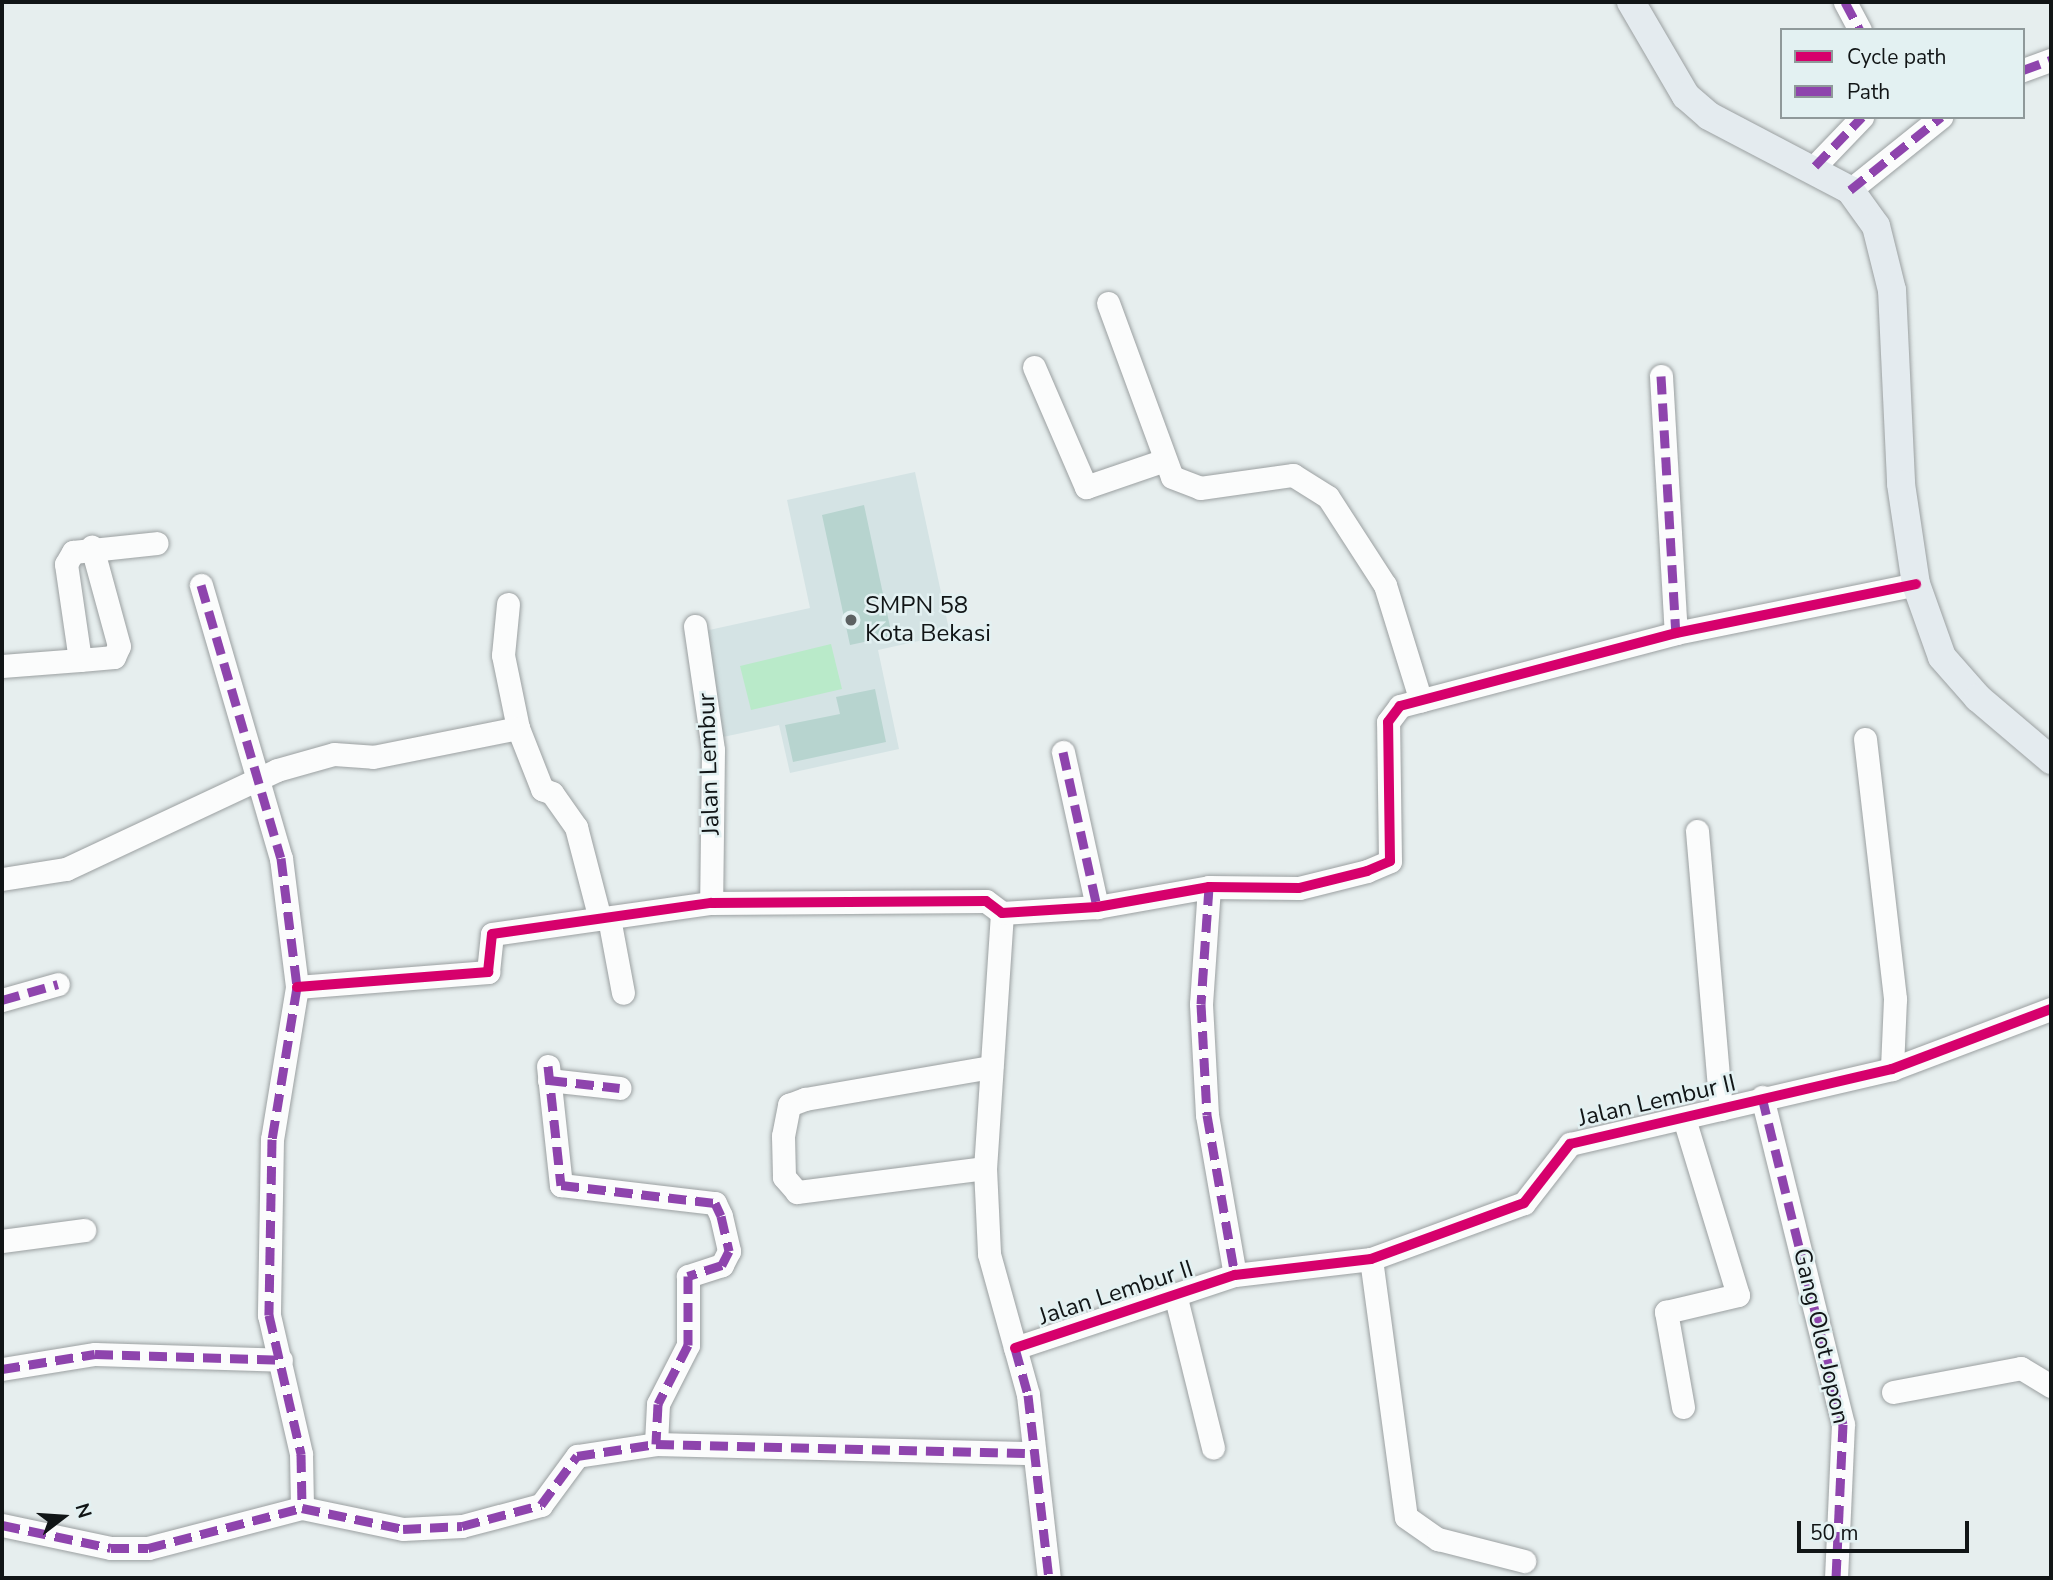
<!DOCTYPE html>
<style>
body{margin:0}
#map{position:relative;width:2053px;height:1580px;overflow:hidden;background:#e6eeee;font-family:"Nunito Sans",sans-serif}
div>[style]{position:absolute}
.built>*{inset:0;background:#d4e3e4}
.green>*{inset:0;background:#b9eac9}
.building>*{inset:0;background:#b7d4cf}
.roads{filter:drop-shadow(0 0 2px #9ba0a1) drop-shadow(0 0 2px #9ba0a1)}
.minor>*{height:23px;margin:-11.5px;padding:0 11.5px;transform-origin:11.5px;border-radius:11.5px;background:#fbfcfc}
.major>*{height:28px;margin:-14px;padding:0 14px;transform-origin:14px;border-radius:14px;background:#e4ebef}
.quiet>*{height:9px;margin-top:-4.5px;transform-origin:0;background:repeating-linear-gradient(90deg,#8e44ad 0 18px,transparent 0 27px)}
.cycleway>*{height:10px;margin:-5px;padding:0 5px;transform-origin:5px;border-radius:5px;background:#d6006c}
.dots>*{width:19px;height:19px;translate:-50% -50%;box-sizing:border-box;border:4px solid #e3f1f2;border-radius:50%}
span{translate:-50% -50%;white-space:nowrap;text-align:center;line-height:1.15;-webkit-text-stroke:5px #e3f1f2;paint-order:stroke}
.poi-label{font-size:24px;color:#111516}
.left{translate:0 -50%;text-align:left}
.street-label{font-size:24px;color:#111516}
.frame{position:absolute;inset:0;border:4px solid #111516;pointer-events:none}
.legend{position:absolute;left:1780px;top:28px;width:245px;height:91px;box-sizing:border-box;background:#e3f1f2;border:2px solid #8f999a;margin:0;padding:9px 12px;list-style:none;font-size:21px;color:#111516}
.legend li{display:flex;align-items:center;gap:14px;height:35px}
.legend b{width:35px;border:2px solid #8f999a}
.north{position:absolute;left:28px;top:1482px;width:70px;height:70px;-webkit-text-stroke:5px #e3f1f2;paint-order:stroke;rotate:73deg;font-size:19px;font-weight:700;line-height:28px;text-align:center;color:#111516}
.north::after{content:'';display:block;margin:auto;width:24px;height:32px;background:#111516;clip-path:polygon(50% 0,100% 100%,50% 72%,0 100%)}
.scale{position:absolute;left:1797px;top:1521px;width:172px;height:32px;box-sizing:border-box;border:4px solid #111516;border-top:0;padding-left:9px;font-size:21px;line-height:24px;white-space:nowrap;color:#111516;-webkit-text-stroke:5px #e3f1f2;paint-order:stroke}
</style>
<div id="map">
<div class="built">
<div style="clip-path:polygon(915px 472px,950px 634px,878px 650px,899px 749px,790px 773px,779px 725px,723px 737px,700px 632px,810px 608px,787px 500px)"></div>
</div>
<div class="green">
<div style="clip-path:polygon(831px 644px,842px 689px,751px 710px,740px 666px)"></div>
</div>
<div class="building">
<div style="clip-path:polygon(864px 505px,892px 636px,850px 645px,822px 515px)"></div>
<div style="clip-path:polygon(875px 689px,886px 742px,793px 762px,785px 725px,840px 714px,836px 697px)"></div>
</div>
<div class="roads">
<div class="minor">
<div style="left:1845px;top:2px;width:32px;rotate:62deg"></div>
<div style="left:2023px;top:70px;width:30px;rotate:-20deg"></div>
<div style="left:1815px;top:166px;width:68px;rotate:-46.2deg"></div>
<div style="left:1850px;top:190px;width:117px;rotate:-38.7deg"></div>
<div style="left:1108px;top:303px;width:185px;rotate:69.8deg"></div>
<div style="left:1172px;top:477px;width:30px;rotate:21deg"></div>
<div style="left:1200px;top:488px;width:94px;rotate:-8deg"></div>
<div style="left:1293px;top:475px;width:41px;rotate:32.2deg"></div>
<div style="left:1328px;top:497px;width:105px;rotate:57.1deg"></div>
<div style="left:1385px;top:585px;width:121px;rotate:72.8deg"></div>
<div style="left:1034px;top:367px;width:131px;rotate:66.6deg"></div>
<div style="left:1086px;top:487px;width:83px;rotate:-18.9deg"></div>
<div style="left:1661px;top:376px;width:257px;rotate:86.7deg"></div>
<div style="left:201px;top:585px;width:284px;rotate:73.7deg"></div>
<div style="left:281px;top:858px;width:130px;rotate:82.9deg"></div>
<div style="left:297px;top:987px;width:154px;rotate:99.3deg"></div>
<div style="left:272px;top:1139px;width:176px;rotate:91deg"></div>
<div style="left:269px;top:1315px;width:143px;rotate:77deg"></div>
<div style="left:301px;top:1454px;width:54px;rotate:88.9deg"></div>
<div style="left:508px;top:604px;width:51px;rotate:95.6deg"></div>
<div style="left:503px;top:655px;width:75px;rotate:78.4deg"></div>
<div style="left:695px;top:626px;width:125px;rotate:81.7deg"></div>
<div style="left:713px;top:750px;width:153px;rotate:90.7deg"></div>
<div style="left:80px;top:660px;width:34px;rotate:-5deg"></div>
<div style="left:114px;top:657px;width:12px;rotate:-66deg"></div>
<div style="left:119px;top:646px;width:103px;rotate:-105.3deg"></div>
<div style="left:2px;top:666px;width:78px;rotate:-4.4deg"></div>
<div style="left:80px;top:660px;width:97px;rotate:-98.3deg"></div>
<div style="left:66px;top:564px;width:14px;rotate:-60deg"></div>
<div style="left:73px;top:552px;width:84px;rotate:-6.1deg"></div>
<div style="left:1865px;top:739px;width:262px;rotate:83.4deg"></div>
<div style="left:1895px;top:999px;width:70px;rotate:92.5deg"></div>
<div style="left:1063px;top:752px;width:159px;rotate:77.6deg"></div>
<div style="left:1697px;top:831px;width:279px;rotate:85.1deg"></div>
<div style="left:2px;top:879px;width:65px;rotate:-8.9deg"></div>
<div style="left:66px;top:869px;width:233px;rotate:-25.1deg"></div>
<div style="left:277px;top:770px;width:59px;rotate:-15.7deg"></div>
<div style="left:334px;top:754px;width:39px;rotate:4deg"></div>
<div style="left:373px;top:757px;width:148px;rotate:-11.3deg"></div>
<div style="left:518px;top:728px;width:66px;rotate:68.5deg"></div>
<div style="left:542px;top:789px;width:11px;rotate:22deg"></div>
<div style="left:552px;top:793px;width:42px;rotate:54.8deg"></div>
<div style="left:576px;top:827px;width:95px;rotate:75.4deg"></div>
<div style="left:1209px;top:887px;width:117px;rotate:93.9deg"></div>
<div style="left:1201px;top:1004px;width:111px;rotate:86.9deg"></div>
<div style="left:1207px;top:1115px;width:162px;rotate:80.1deg"></div>
<div style="left:1002px;top:913px;width:256px;rotate:93.8deg"></div>
<div style="left:985px;top:1168px;width:86px;rotate:87.3deg"></div>
<div style="left:989px;top:1254px;width:146px;rotate:74.5deg"></div>
<div style="left:1028px;top:1395px;width:184px;rotate:83.5deg"></div>
<div style="left:609px;top:918px;width:76px;rotate:79.4deg"></div>
<div style="left:297px;top:987px;width:192px;rotate:-4.5deg"></div>
<div style="left:488px;top:972px;width:38px;rotate:-84deg"></div>
<div style="left:492px;top:934px;width:221px;rotate:-8.1deg"></div>
<div style="left:711px;top:903px;width:275px;rotate:-0.4deg"></div>
<div style="left:986px;top:901px;width:20px;rotate:37deg"></div>
<div style="left:1002px;top:913px;width:95px;rotate:-3.6deg"></div>
<div style="left:1097px;top:907px;width:114px;rotate:-10.1deg"></div>
<div style="left:1209px;top:887px;width:90px;rotate:0.6deg"></div>
<div style="left:1299px;top:888px;width:70px;rotate:-14deg"></div>
<div style="left:1367px;top:871px;width:25px;rotate:-23deg"></div>
<div style="left:1390px;top:861px;width:139px;rotate:-90.8deg"></div>
<div style="left:1388px;top:722px;width:20px;rotate:-53deg"></div>
<div style="left:1400px;top:706px;width:285px;rotate:-14.8deg"></div>
<div style="left:1676px;top:633px;width:245px;rotate:-11.5deg"></div>
<div style="left:2px;top:1000px;width:58px;rotate:-15.9deg"></div>
<div style="left:548px;top:1066px;width:120px;rotate:83.8deg"></div>
<div style="left:561px;top:1185px;width:155px;rotate:6.7deg"></div>
<div style="left:715px;top:1203px;width:14px;rotate:65deg"></div>
<div style="left:721px;top:1216px;width:36px;rotate:77deg"></div>
<div style="left:729px;top:1251px;width:16px;rotate:117deg"></div>
<div style="left:722px;top:1265px;width:36px;rotate:162deg"></div>
<div style="left:688px;top:1276px;width:69px;rotate:90deg"></div>
<div style="left:688px;top:1345px;width:66px;rotate:117deg"></div>
<div style="left:658px;top:1404px;width:40px;rotate:92.9deg"></div>
<div style="left:549px;top:1080px;width:71px;rotate:6.4deg"></div>
<div style="left:1762px;top:1097px;width:337px;rotate:76.1deg"></div>
<div style="left:1843px;top:1424px;width:154px;rotate:92.6deg"></div>
<div style="left:985px;top:1168px;width:190px;rotate:172.7deg"></div>
<div style="left:797px;top:1192px;width:20px;rotate:-131deg"></div>
<div style="left:784px;top:1177px;width:41px;rotate:-91.4deg"></div>
<div style="left:783px;top:1136px;width:32px;rotate:-79deg"></div>
<div style="left:789px;top:1105px;width:17px;rotate:-21deg"></div>
<div style="left:805px;top:1099px;width:189px;rotate:-9.8deg"></div>
<div style="left:2px;top:1241px;width:83px;rotate:-7.6deg"></div>
<div style="left:1371px;top:1259px;width:260px;rotate:82.3deg"></div>
<div style="left:1406px;top:1517px;width:39px;rotate:35deg"></div>
<div style="left:1438px;top:1539px;width:89px;rotate:14.3deg"></div>
<div style="left:1176px;top:1298px;width:154px;rotate:76.1deg"></div>
<div style="left:1015px;top:1348px;width:232px;rotate:-18.4deg"></div>
<div style="left:1235px;top:1275px;width:137px;rotate:-6.7deg"></div>
<div style="left:1371px;top:1259px;width:163px;rotate:-20.1deg"></div>
<div style="left:1524px;top:1203px;width:75px;rotate:-52.1deg"></div>
<div style="left:1570px;top:1144px;width:331px;rotate:-13.1deg"></div>
<div style="left:1892px;top:1069px;width:170px;rotate:-20.7deg"></div>
<div style="left:2px;top:1369px;width:94px;rotate:-9.2deg"></div>
<div style="left:95px;top:1354px;width:186px;rotate:1.8deg"></div>
<div style="left:1893px;top:1392px;width:130px;rotate:-10.6deg"></div>
<div style="left:2021px;top:1368px;width:35px;rotate:31deg"></div>
<div style="left:1683px;top:1407px;width:97px;rotate:-100.1deg"></div>
<div style="left:1666px;top:1312px;width:74px;rotate:-13.3deg"></div>
<div style="left:1738px;top:1295px;width:185px;rotate:-107deg"></div>
<div style="left:2px;top:1525px;width:111px;rotate:11.9deg"></div>
<div style="left:111px;top:1548px;width:37px"></div>
<div style="left:148px;top:1548px;width:159px;rotate:-14.6deg"></div>
<div style="left:302px;top:1508px;width:103px;rotate:11.7deg"></div>
<div style="left:403px;top:1529px;width:59px;rotate:-2.9deg"></div>
<div style="left:462px;top:1526px;width:82px;rotate:-14.9deg"></div>
<div style="left:541px;top:1505px;width:61px;rotate:-53.7deg"></div>
<div style="left:577px;top:1456px;width:80px;rotate:-8.6deg"></div>
<div style="left:656px;top:1444px;width:378px;rotate:1.4deg"></div>
</div>
<div class="major">
<div style="left:1631px;top:2px;width:109px;rotate:59.7deg"></div>
<div style="left:1686px;top:96px;width:30px;rotate:41deg"></div>
<div style="left:1709px;top:116px;width:159px;rotate:27.7deg"></div>
<div style="left:1850px;top:190px;width:44px;rotate:54.2deg"></div>
<div style="left:1876px;top:226px;width:66px;rotate:76deg"></div>
<div style="left:1892px;top:290px;width:194px;rotate:87.3deg"></div>
<div style="left:1901px;top:484px;width:101px;rotate:81.5deg"></div>
<div style="left:1916px;top:584px;width:77px;rotate:70.4deg"></div>
<div style="left:1942px;top:657px;width:55px;rotate:48.7deg"></div>
<div style="left:1978px;top:698px;width:96px;rotate:40.3deg"></div>
</div>
</div>
<div class="quiet">
<div style="left:1845px;top:2px;width:32px;rotate:62deg"></div>
<div style="left:2023px;top:70px;width:30px;rotate:-20deg"></div>
<div style="left:1815px;top:166px;width:68px;rotate:-46.2deg"></div>
<div style="left:1850px;top:190px;width:117px;rotate:-38.7deg"></div>
<div style="left:1661px;top:376px;width:257px;rotate:86.7deg"></div>
<div style="left:201px;top:585px;width:284px;rotate:73.7deg"></div>
<div style="left:281px;top:858px;width:130px;rotate:82.9deg"></div>
<div style="left:297px;top:987px;width:154px;rotate:99.3deg"></div>
<div style="left:272px;top:1139px;width:176px;rotate:91deg"></div>
<div style="left:269px;top:1315px;width:143px;rotate:77deg"></div>
<div style="left:301px;top:1454px;width:54px;rotate:88.9deg"></div>
<div style="left:1063px;top:752px;width:159px;rotate:77.6deg"></div>
<div style="left:1209px;top:887px;width:117px;rotate:93.9deg"></div>
<div style="left:1201px;top:1004px;width:111px;rotate:86.9deg"></div>
<div style="left:1207px;top:1115px;width:162px;rotate:80.1deg"></div>
<div style="left:2px;top:1000px;width:58px;rotate:-15.9deg"></div>
<div style="left:548px;top:1066px;width:120px;rotate:83.8deg"></div>
<div style="left:561px;top:1185px;width:155px;rotate:6.7deg"></div>
<div style="left:715px;top:1203px;width:14px;rotate:65deg"></div>
<div style="left:721px;top:1216px;width:36px;rotate:77deg"></div>
<div style="left:729px;top:1251px;width:16px;rotate:117deg"></div>
<div style="left:722px;top:1265px;width:36px;rotate:162deg"></div>
<div style="left:688px;top:1276px;width:69px;rotate:90deg"></div>
<div style="left:688px;top:1345px;width:66px;rotate:117deg"></div>
<div style="left:658px;top:1404px;width:40px;rotate:92.9deg"></div>
<div style="left:549px;top:1080px;width:71px;rotate:6.4deg"></div>
<div style="left:1762px;top:1097px;width:337px;rotate:76.1deg"></div>
<div style="left:1843px;top:1424px;width:154px;rotate:92.6deg"></div>
<div style="left:1015px;top:1348px;width:49px;rotate:74.5deg"></div>
<div style="left:1028px;top:1395px;width:184px;rotate:83.5deg"></div>
<div style="left:2px;top:1369px;width:94px;rotate:-9.2deg"></div>
<div style="left:95px;top:1354px;width:186px;rotate:1.8deg"></div>
<div style="left:2px;top:1525px;width:111px;rotate:11.9deg"></div>
<div style="left:111px;top:1548px;width:37px"></div>
<div style="left:148px;top:1548px;width:159px;rotate:-14.6deg"></div>
<div style="left:302px;top:1508px;width:103px;rotate:11.7deg"></div>
<div style="left:403px;top:1529px;width:59px;rotate:-2.9deg"></div>
<div style="left:462px;top:1526px;width:82px;rotate:-14.9deg"></div>
<div style="left:541px;top:1505px;width:61px;rotate:-53.7deg"></div>
<div style="left:577px;top:1456px;width:80px;rotate:-8.6deg"></div>
<div style="left:656px;top:1444px;width:378px;rotate:1.4deg"></div>
</div>
<div class="cycleway">
<div style="left:297px;top:987px;width:192px;rotate:-4.5deg"></div>
<div style="left:488px;top:972px;width:38px;rotate:-84deg"></div>
<div style="left:492px;top:934px;width:221px;rotate:-8.1deg"></div>
<div style="left:711px;top:903px;width:275px;rotate:-0.4deg"></div>
<div style="left:986px;top:901px;width:20px;rotate:37deg"></div>
<div style="left:1002px;top:913px;width:95px;rotate:-3.6deg"></div>
<div style="left:1097px;top:907px;width:114px;rotate:-10.1deg"></div>
<div style="left:1209px;top:887px;width:90px;rotate:0.6deg"></div>
<div style="left:1299px;top:888px;width:70px;rotate:-14deg"></div>
<div style="left:1367px;top:871px;width:25px;rotate:-23deg"></div>
<div style="left:1390px;top:861px;width:139px;rotate:-90.8deg"></div>
<div style="left:1388px;top:722px;width:20px;rotate:-53deg"></div>
<div style="left:1400px;top:706px;width:285px;rotate:-14.8deg"></div>
<div style="left:1676px;top:633px;width:245px;rotate:-11.5deg"></div>
<div style="left:1015px;top:1348px;width:232px;rotate:-18.4deg"></div>
<div style="left:1235px;top:1275px;width:137px;rotate:-6.7deg"></div>
<div style="left:1371px;top:1259px;width:163px;rotate:-20.1deg"></div>
<div style="left:1524px;top:1203px;width:75px;rotate:-52.1deg"></div>
<div style="left:1570px;top:1144px;width:331px;rotate:-13.1deg"></div>
<div style="left:1892px;top:1069px;width:170px;rotate:-20.7deg"></div>
</div>
<div class="dots">
<div style="left:851px;top:620px;background:#5c6162"></div>
</div>
<div class="poi-label">
<span class="left" style="left:865px;top:620px">SMPN 58<br>Kota Bekasi</span>
</div>
<div class="street-label">
<span style="left:709px;top:764px;rotate:-92deg">Jalan Lembur</span>
<span style="left:1657px;top:1101px;rotate:-13deg">Jalan Lembur II</span>
<span style="left:1116px;top:1293px;rotate:-18deg">Jalan Lembur II</span>
<span style="left:1821px;top:1336px;rotate:77deg">Gang Olot Jopon</span>
</div>
<div class="frame"></div>
<ul class="legend">
<li><b style="height:9px;background:#d6006c"></b>Cycle path</li>
<li><b style="height:9px;background:#8e44ad"></b>Path</li>
</ul>
<div class="north">N</div>
<div class="scale">50 m</div>
</div>
